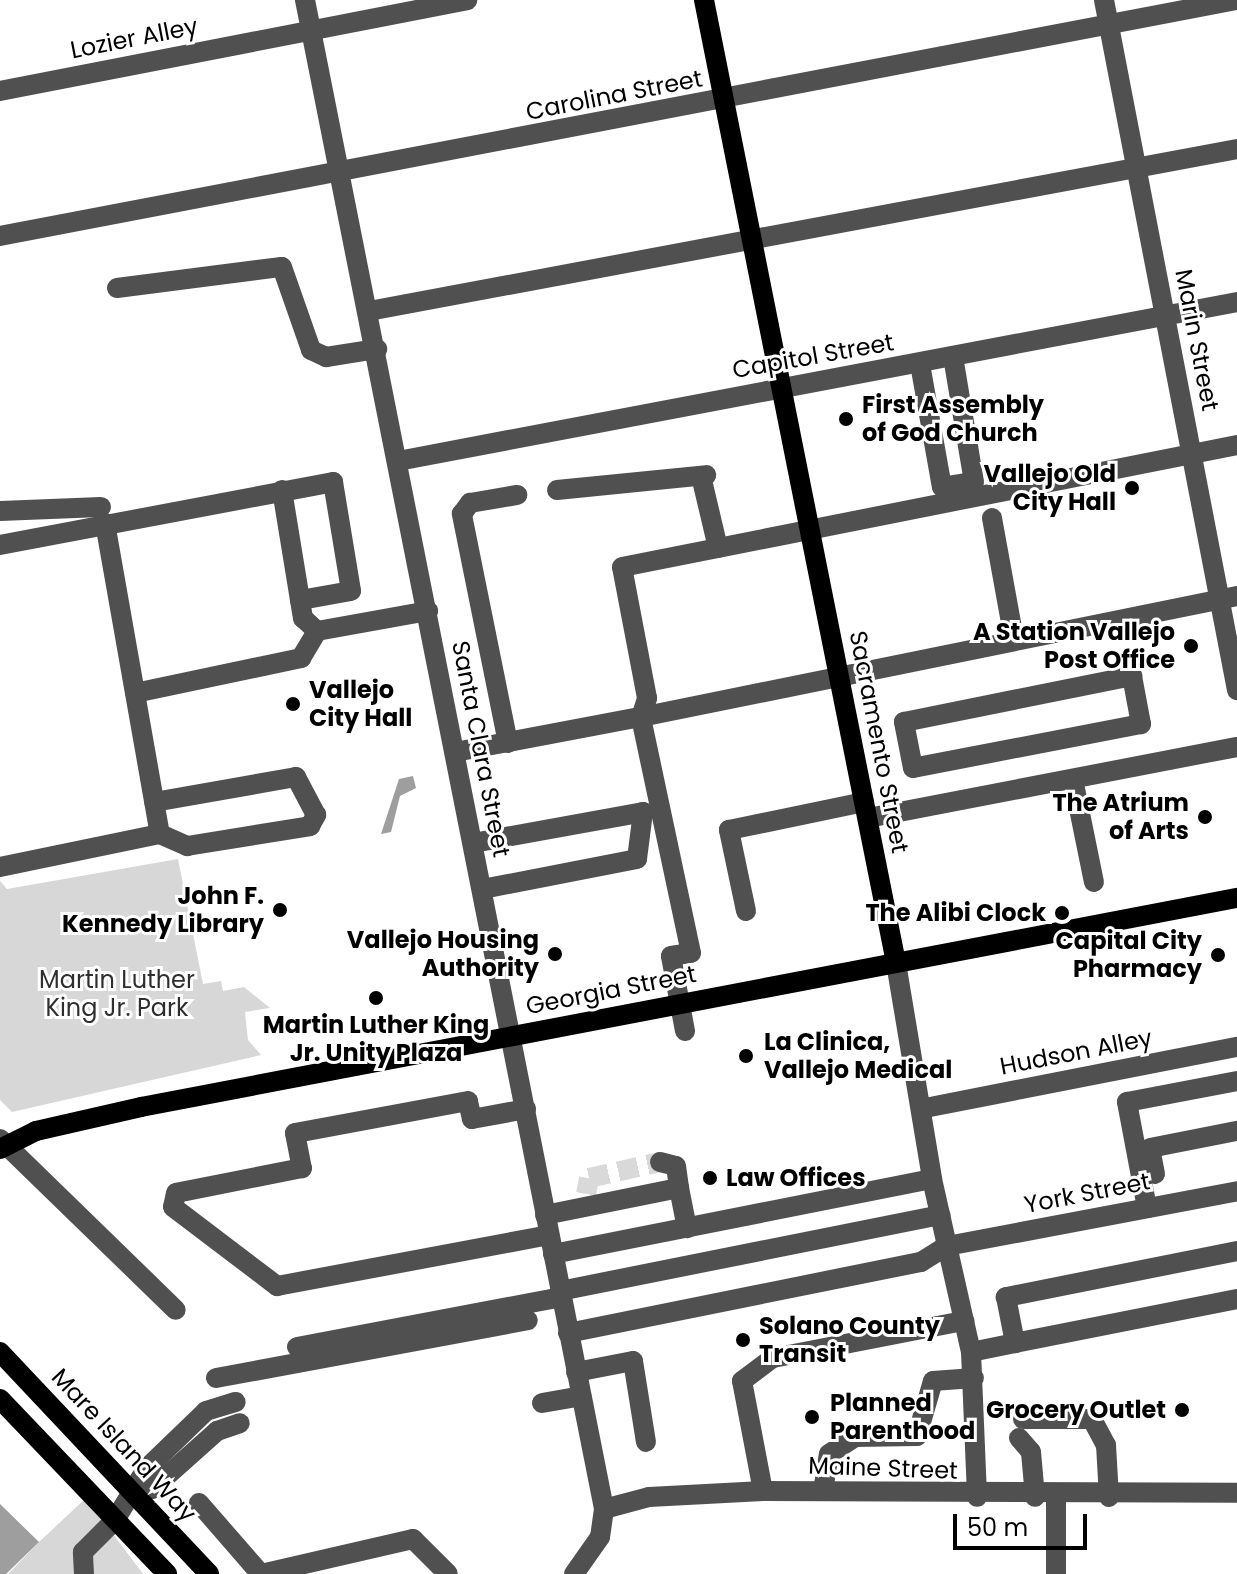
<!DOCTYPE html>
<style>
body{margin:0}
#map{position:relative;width:1237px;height:1574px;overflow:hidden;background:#fff;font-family:Poppins,sans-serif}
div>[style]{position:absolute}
.green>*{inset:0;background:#d7d7d7}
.water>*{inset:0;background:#9e9e9e}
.minor-tunnel>*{height:20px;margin-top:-10px;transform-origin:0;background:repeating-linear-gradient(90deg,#d9d9d9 0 20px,transparent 0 30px)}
.minor>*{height:20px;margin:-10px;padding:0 10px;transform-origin:10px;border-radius:10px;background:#505050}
.major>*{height:20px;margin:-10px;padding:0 10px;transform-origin:10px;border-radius:10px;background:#000}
.dots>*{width:22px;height:22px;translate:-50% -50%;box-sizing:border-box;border:4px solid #fff;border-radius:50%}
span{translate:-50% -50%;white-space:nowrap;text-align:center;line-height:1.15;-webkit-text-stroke:6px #fff;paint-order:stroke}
.street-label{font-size:24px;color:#000}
.poi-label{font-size:24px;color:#000;font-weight:700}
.left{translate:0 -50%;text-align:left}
.right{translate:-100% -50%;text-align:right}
.park-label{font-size:24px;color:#2e2e2e}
.scale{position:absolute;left:953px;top:1514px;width:134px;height:36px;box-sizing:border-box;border:4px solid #000;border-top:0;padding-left:10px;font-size:24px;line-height:28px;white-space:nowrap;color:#000;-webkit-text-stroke:6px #fff;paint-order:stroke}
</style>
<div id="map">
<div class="green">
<div style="clip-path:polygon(178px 859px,203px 984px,221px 981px,223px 991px,244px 987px,270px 1008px,245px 1012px,248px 1040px,261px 1055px,12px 1112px,0 1100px,0 881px,7px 889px)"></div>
<div style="clip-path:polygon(86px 1498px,143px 1574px,8px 1574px,39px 1542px)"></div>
</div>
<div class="water">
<div style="clip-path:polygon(413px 776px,416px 788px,400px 796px,391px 832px,381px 834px,399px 779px)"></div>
<div style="clip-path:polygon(0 1504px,39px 1542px,6px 1574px,0 1574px)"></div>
</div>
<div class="minor-tunnel">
<div style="left:586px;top:1194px;width:16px;rotate:-79deg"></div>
<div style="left:589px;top:1178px;width:73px;rotate:-12.7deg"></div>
</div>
<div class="minor">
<div style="left:305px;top:0;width:1538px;rotate:78.79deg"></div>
<div style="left:604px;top:1509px;width:28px;rotate:98deg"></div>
<div style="left:600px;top:1537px;width:45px;rotate:125.1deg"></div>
<div style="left:1104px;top:0;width:703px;rotate:79.09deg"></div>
<div style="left:0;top:91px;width:476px;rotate:-11deg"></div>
<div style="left:0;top:236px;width:1258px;rotate:-10.81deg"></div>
<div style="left:117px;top:288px;width:166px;rotate:-7.3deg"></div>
<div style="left:282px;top:267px;width:88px;rotate:70.7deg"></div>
<div style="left:311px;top:350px;width:17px;rotate:25deg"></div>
<div style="left:326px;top:357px;width:52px;rotate:-8.9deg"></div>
<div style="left:369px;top:311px;width:883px;rotate:-10.57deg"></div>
<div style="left:920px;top:364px;width:125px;rotate:79.9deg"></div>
<div style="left:942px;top:487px;width:32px;rotate:-9deg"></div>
<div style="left:974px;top:482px;width:127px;rotate:-99.5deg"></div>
<div style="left:398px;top:461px;width:854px;rotate:-10.73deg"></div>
<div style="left:701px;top:476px;width:74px;rotate:76.7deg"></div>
<div style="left:282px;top:490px;width:130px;rotate:80.7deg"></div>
<div style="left:303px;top:618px;width:19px;rotate:43deg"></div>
<div style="left:557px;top:490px;width:150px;rotate:-5.7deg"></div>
<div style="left:0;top:511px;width:101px;rotate:-2.3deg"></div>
<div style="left:992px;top:518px;width:123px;rotate:79.7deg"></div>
<div style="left:105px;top:523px;width:316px;rotate:80deg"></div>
<div style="left:0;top:545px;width:339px;rotate:-10.7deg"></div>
<div style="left:333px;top:482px;width:110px;rotate:80.6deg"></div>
<div style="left:351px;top:591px;width:52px;rotate:170deg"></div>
<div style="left:317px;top:631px;width:113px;rotate:-10.2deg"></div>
<div style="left:1132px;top:676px;width:49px;rotate:79.4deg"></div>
<div style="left:1141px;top:724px;width:232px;rotate:169.1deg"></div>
<div style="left:913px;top:768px;width:47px;rotate:-101.1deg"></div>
<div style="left:904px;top:722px;width:233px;rotate:-11.4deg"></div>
<div style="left:135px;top:693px;width:170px;rotate:-11.9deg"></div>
<div style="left:301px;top:658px;width:31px;rotate:-59deg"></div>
<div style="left:508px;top:743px;width:234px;rotate:-101.4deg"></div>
<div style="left:462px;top:514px;width:14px;rotate:-54deg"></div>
<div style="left:470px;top:503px;width:48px;rotate:-9.7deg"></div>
<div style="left:455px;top:752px;width:189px;rotate:-10.7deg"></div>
<div style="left:641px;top:717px;width:20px;rotate:-72deg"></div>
<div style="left:647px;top:698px;width:133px;rotate:-100.8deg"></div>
<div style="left:622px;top:567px;width:627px;rotate:-11.22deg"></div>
<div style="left:1073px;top:779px;width:105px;rotate:78.5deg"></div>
<div style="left:868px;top:818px;width:376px;rotate:-10.9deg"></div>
<div style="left:473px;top:843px;width:173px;rotate:-10.3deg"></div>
<div style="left:643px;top:812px;width:47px;rotate:97.3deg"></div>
<div style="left:637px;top:859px;width:158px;rotate:169deg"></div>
<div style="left:0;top:867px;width:163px;rotate:-11.7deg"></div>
<div style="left:160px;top:834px;width:30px;rotate:24deg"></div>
<div style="left:187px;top:846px;width:125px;rotate:-9.2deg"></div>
<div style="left:310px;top:826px;width:13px;rotate:-61deg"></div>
<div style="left:316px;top:815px;width:43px;rotate:-117.8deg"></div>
<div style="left:296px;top:777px;width:144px;rotate:170deg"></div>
<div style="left:746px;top:911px;width:83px;rotate:-101.9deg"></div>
<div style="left:729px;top:830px;width:138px;rotate:-11.7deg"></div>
<div style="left:896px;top:963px;width:219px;rotate:80.5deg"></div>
<div style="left:932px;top:1179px;width:177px;rotate:77.3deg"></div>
<div style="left:971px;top:1352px;width:145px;rotate:87.6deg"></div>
<div style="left:685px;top:1031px;width:76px;rotate:-100.6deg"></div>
<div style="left:671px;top:956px;width:20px;rotate:-9deg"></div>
<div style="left:691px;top:953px;width:241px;rotate:-102deg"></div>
<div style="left:641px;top:717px;width:608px;rotate:-11.48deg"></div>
<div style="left:925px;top:1108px;width:318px;rotate:-11.1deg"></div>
<div style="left:526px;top:1109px;width:55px;rotate:169.5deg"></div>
<div style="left:472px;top:1119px;width:18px;rotate:-103deg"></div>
<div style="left:468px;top:1101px;width:176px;rotate:169.5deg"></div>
<div style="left:295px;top:1133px;width:36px;rotate:79deg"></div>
<div style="left:302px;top:1168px;width:128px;rotate:168.8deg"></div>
<div style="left:176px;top:1193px;width:14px;rotate:102deg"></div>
<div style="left:173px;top:1207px;width:131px;rotate:37.2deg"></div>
<div style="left:277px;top:1286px;width:277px;rotate:-10.6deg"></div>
<div style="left:0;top:1139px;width:245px;rotate:44.2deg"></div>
<div style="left:660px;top:1162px;width:16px;rotate:14deg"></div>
<div style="left:676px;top:1166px;width:22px;rotate:82deg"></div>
<div style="left:1155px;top:1174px;width:26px;rotate:-101deg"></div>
<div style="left:1150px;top:1148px;width:89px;rotate:-11.1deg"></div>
<div style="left:1147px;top:1208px;width:108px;rotate:-100.7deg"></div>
<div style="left:1127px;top:1102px;width:112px;rotate:-10.8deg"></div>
<div style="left:545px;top:1215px;width:137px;rotate:-11.4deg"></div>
<div style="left:679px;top:1188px;width:41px;rotate:78.7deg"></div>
<div style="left:1237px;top:1251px;width:236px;rotate:168.7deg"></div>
<div style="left:1006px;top:1297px;width:47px;rotate:78.9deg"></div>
<div style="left:1015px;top:1343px;width:226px;rotate:-11.2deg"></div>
<div style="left:553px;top:1254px;width:386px;rotate:-11.2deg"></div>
<div style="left:560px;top:1291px;width:388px;rotate:-11.3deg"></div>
<div style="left:568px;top:1333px;width:360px;rotate:-11.4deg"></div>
<div style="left:921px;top:1262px;width:31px;rotate:-32deg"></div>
<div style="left:947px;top:1246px;width:295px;rotate:-10.7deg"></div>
<div style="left:297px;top:1347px;width:269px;rotate:-10.7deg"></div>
<div style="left:971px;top:1352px;width:45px;rotate:-11.6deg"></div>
<div style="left:576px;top:1372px;width:58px;rotate:-10.9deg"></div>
<div style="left:633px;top:1361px;width:82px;rotate:80.9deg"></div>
<div style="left:216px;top:1378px;width:317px;rotate:-10.5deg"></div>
<div style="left:542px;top:1403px;width:40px;rotate:-10deg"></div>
<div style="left:1023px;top:1419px;width:69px"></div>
<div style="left:1092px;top:1419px;width:30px;rotate:62deg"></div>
<div style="left:1106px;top:1445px;width:52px;rotate:86.7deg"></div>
<div style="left:1019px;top:1438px;width:18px;rotate:49deg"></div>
<div style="left:1031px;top:1452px;width:45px;rotate:84.9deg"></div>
<div style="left:763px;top:1491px;width:112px;rotate:-100.8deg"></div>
<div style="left:742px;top:1381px;width:39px;rotate:-37deg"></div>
<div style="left:773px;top:1358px;width:195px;rotate:-11deg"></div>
<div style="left:823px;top:1491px;width:37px;rotate:-81deg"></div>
<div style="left:829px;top:1454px;width:31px;rotate:-33deg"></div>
<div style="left:855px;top:1437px;width:62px;rotate:-0.9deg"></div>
<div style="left:917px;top:1436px;width:57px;rotate:-73.8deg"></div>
<div style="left:933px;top:1381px;width:41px;rotate:-4.2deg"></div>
<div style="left:133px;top:1495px;width:20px;rotate:-18deg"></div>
<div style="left:152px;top:1489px;width:87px;rotate:-41.7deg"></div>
<div style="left:217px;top:1431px;width:24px;rotate:-19deg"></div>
<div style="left:1056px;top:1497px;width:77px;rotate:90deg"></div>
<div style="left:199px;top:1503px;width:91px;rotate:49deg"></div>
<div style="left:604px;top:1509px;width:47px;rotate:-14.9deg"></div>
<div style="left:649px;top:1497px;width:114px;rotate:-3deg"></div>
<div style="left:763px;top:1491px;width:474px;rotate:0.2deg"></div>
<div style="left:84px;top:1574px;width:22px;rotate:-93deg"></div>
<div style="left:83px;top:1552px;width:45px;rotate:-45deg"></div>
<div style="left:115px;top:1520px;width:60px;rotate:-58.7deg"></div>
<div style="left:146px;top:1469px;width:83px;rotate:-44deg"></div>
<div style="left:206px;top:1411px;width:31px;rotate:-17deg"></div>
<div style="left:261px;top:1574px;width:156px;rotate:-13deg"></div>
<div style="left:413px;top:1539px;width:49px;rotate:45deg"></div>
</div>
<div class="major">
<div style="left:704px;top:0;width:982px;rotate:78.72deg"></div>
<div style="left:0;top:1149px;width:40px;rotate:-26.6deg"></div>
<div style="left:36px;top:1131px;width:108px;rotate:-12.9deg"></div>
<div style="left:141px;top:1107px;width:1116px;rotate:-10.8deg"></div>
<div style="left:0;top:1352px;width:305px;rotate:46.7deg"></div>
<div style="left:0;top:1399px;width:242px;rotate:46.3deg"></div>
</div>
<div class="dots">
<div style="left:846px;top:419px;background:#000"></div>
<div style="left:1132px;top:488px;background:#000"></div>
<div style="left:1191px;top:646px;background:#000"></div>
<div style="left:293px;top:704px;background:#000"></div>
<div style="left:1205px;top:817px;background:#000"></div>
<div style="left:280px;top:910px;background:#000"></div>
<div style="left:1062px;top:913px;background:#000"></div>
<div style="left:555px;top:954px;background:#000"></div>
<div style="left:1218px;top:955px;background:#000"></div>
<div style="left:376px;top:998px;background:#000"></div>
<div style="left:746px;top:1056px;background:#000"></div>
<div style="left:710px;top:1178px;background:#000"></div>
<div style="left:743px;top:1340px;background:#000"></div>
<div style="left:1182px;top:1410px;background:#000"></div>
<div style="left:812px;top:1417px;background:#000"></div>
</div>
<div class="street-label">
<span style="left:134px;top:38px;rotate:-11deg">Lozier Alley</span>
<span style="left:614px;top:95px;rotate:-11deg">Carolina Street</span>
<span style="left:1197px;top:340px;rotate:79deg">Marin Street</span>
<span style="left:813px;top:356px;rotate:-10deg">Capitol Street</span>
<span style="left:879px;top:742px;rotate:79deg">Sacramento Street</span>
<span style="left:481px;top:749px;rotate:79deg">Santa Clara Street</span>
<span style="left:611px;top:990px;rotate:-11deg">Georgia Street</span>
<span style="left:1076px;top:1052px;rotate:-11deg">Hudson Alley</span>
<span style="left:1087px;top:1193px;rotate:-11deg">York Street</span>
<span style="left:124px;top:1445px;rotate:47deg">Mare Island Way</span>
<span style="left:883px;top:1468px;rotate:2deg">Maine Street</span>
</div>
<div class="poi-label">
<span class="left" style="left:862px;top:419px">First Assembly<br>of God Church</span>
<span class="right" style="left:1116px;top:488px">Vallejo Old<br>City Hall</span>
<span class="right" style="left:1175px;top:646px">A Station Vallejo<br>Post Office</span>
<span class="left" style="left:309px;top:704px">Vallejo<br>City Hall</span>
<span class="right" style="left:1189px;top:817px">The Atrium<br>of Arts</span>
<span class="right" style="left:264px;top:910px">John F.<br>Kennedy Library</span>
<span class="right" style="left:1046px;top:913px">The Alibi Clock</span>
<span class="right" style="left:539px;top:954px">Vallejo Housing<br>Authority</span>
<span class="right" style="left:1202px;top:955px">Capital City<br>Pharmacy</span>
<span style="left:376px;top:1039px">Martin Luther King<br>Jr. Unity Plaza</span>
<span class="left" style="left:764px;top:1056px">La Clinica,<br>Vallejo Medical</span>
<span class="left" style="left:726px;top:1178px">Law Offices</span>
<span class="left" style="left:759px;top:1340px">Solano County<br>Transit</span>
<span class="left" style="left:830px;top:1417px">Planned<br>Parenthood</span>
<span class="right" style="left:1166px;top:1410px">Grocery Outlet</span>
</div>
<div class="park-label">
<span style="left:117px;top:994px">Martin Luther<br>King Jr. Park</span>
</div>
<div class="scale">50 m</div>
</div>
